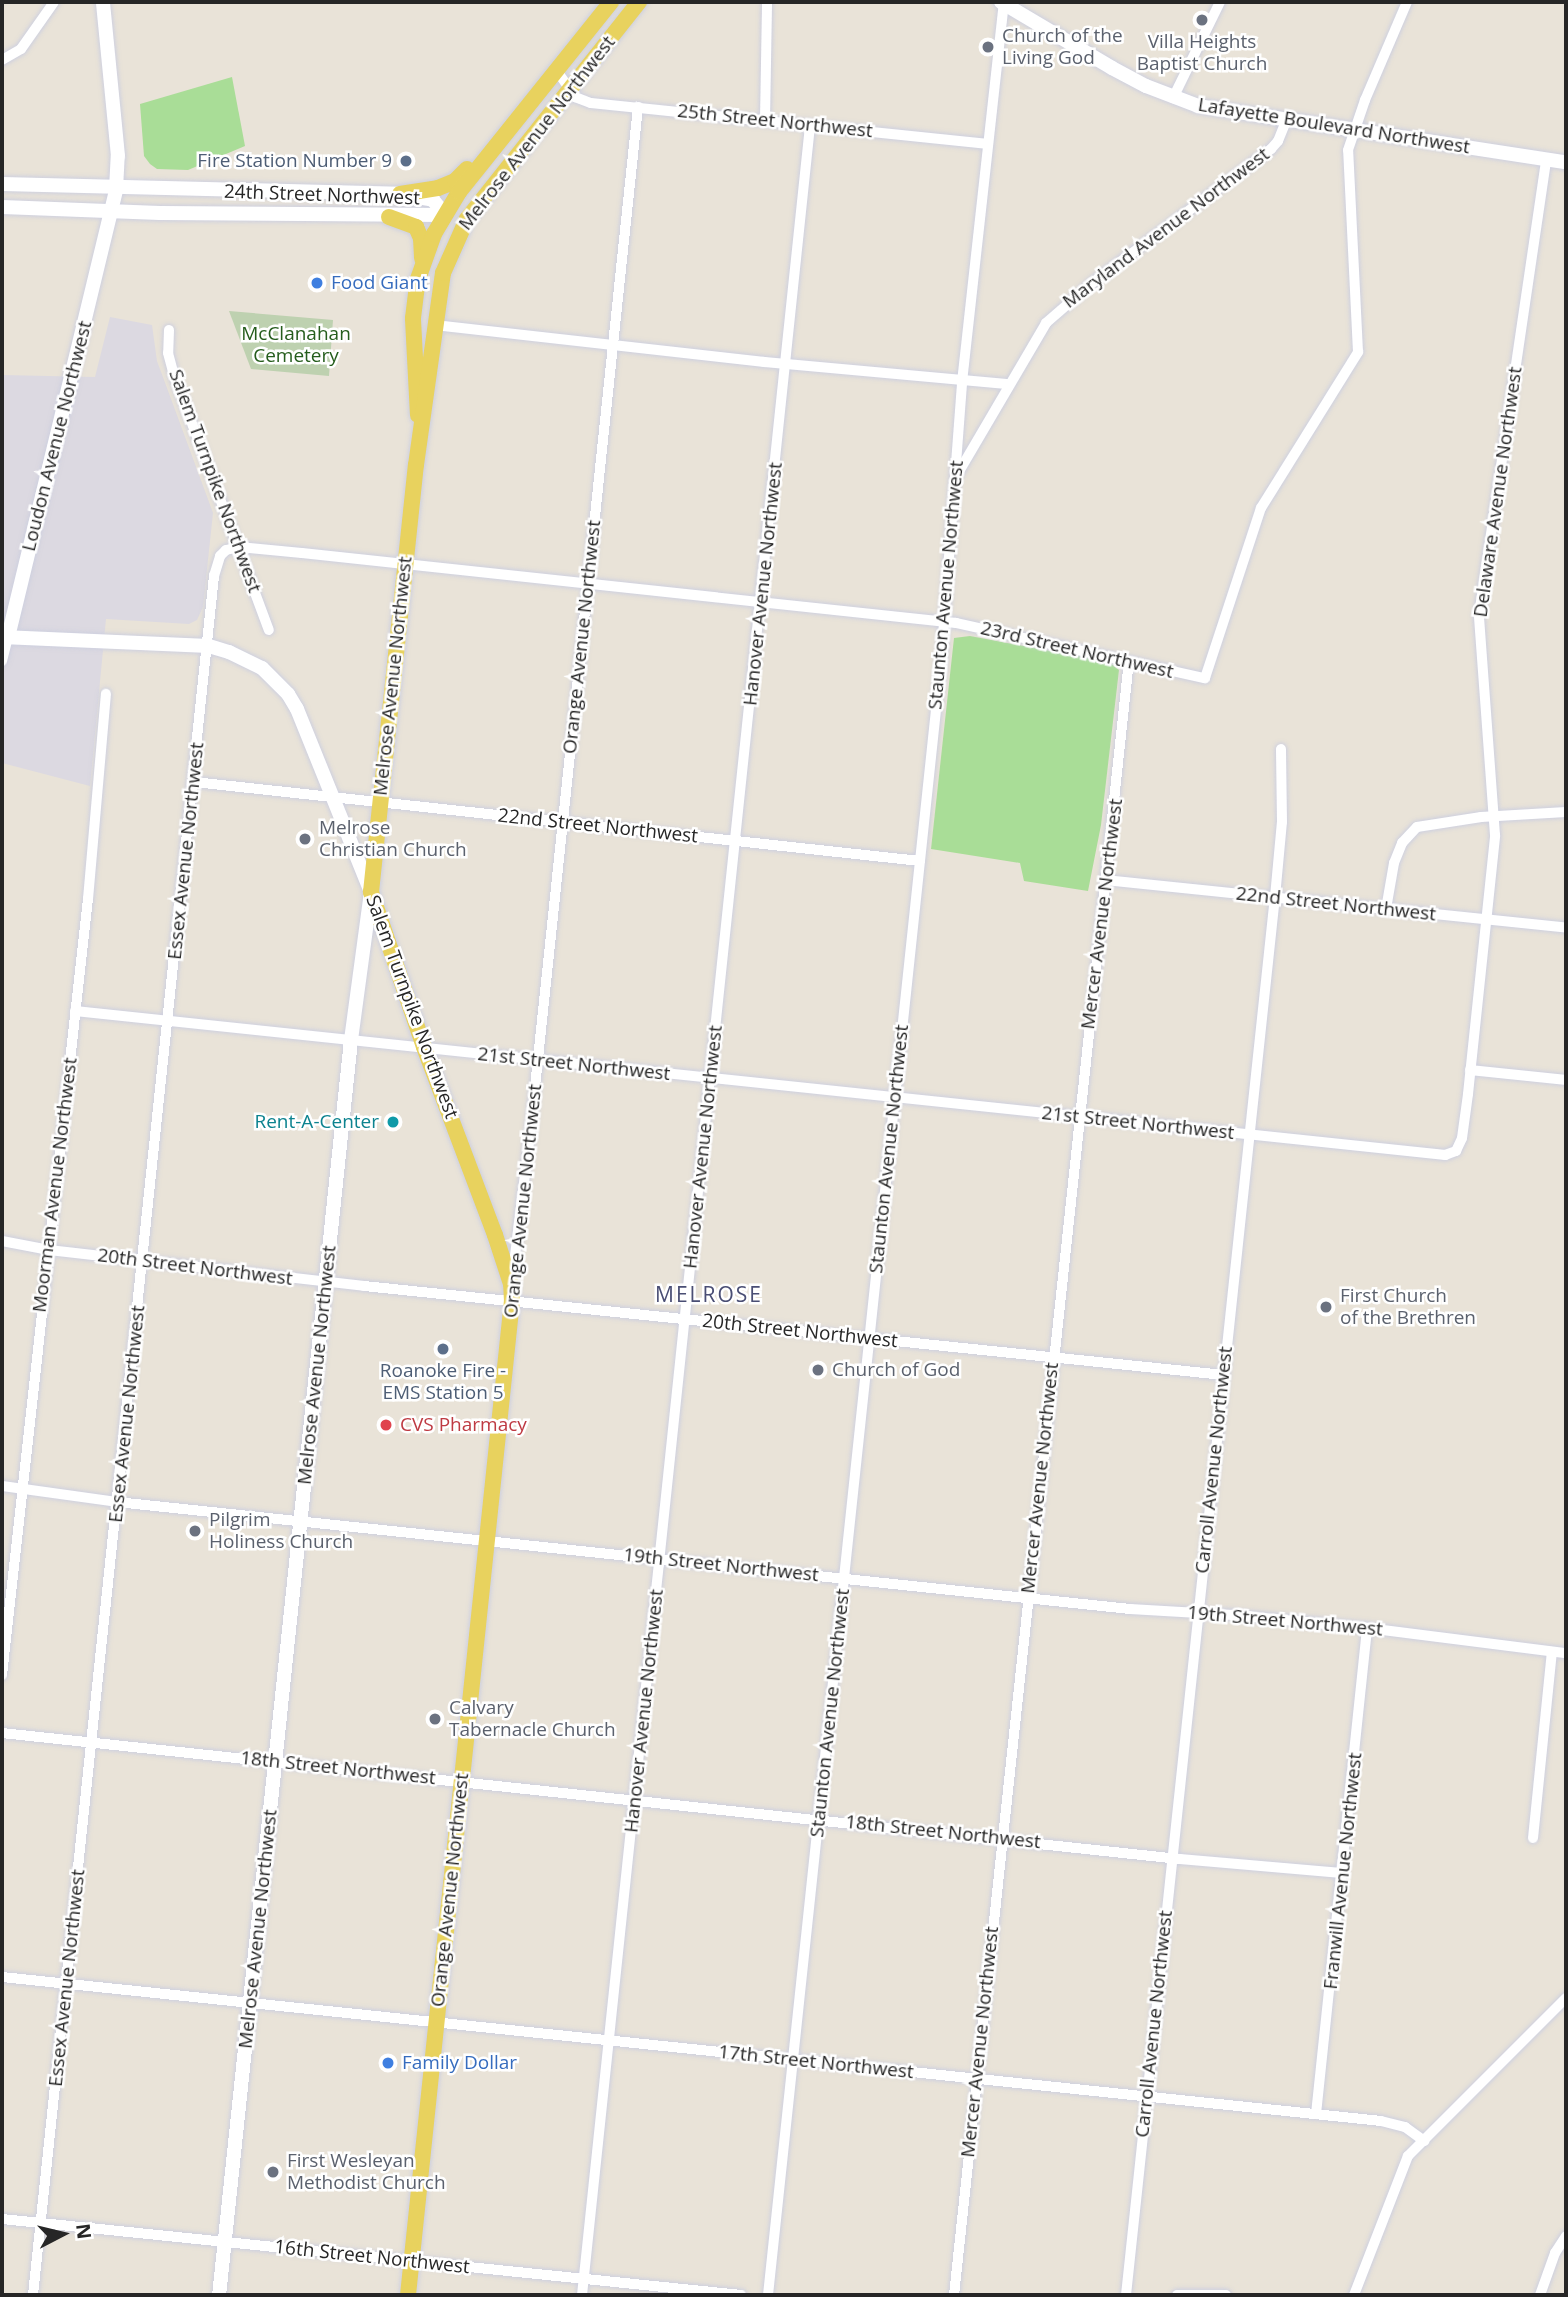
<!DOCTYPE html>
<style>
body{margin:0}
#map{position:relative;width:1568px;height:2297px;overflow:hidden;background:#e9e3d8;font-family:"Open Sans",sans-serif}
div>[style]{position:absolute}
.industrial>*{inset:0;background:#dcd9e1}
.green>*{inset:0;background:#a9dd97}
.cemetery>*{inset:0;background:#bed1b0}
.roads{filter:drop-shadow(0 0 2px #ced0df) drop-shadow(0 0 2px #ced0df)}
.street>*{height:10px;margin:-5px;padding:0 5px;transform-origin:5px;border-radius:5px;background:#fff}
.secondary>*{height:14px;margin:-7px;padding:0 7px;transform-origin:7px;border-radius:7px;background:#fff}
.primary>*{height:16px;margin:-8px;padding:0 8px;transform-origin:8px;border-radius:8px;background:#e8d25e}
.dots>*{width:19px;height:19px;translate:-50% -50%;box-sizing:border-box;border:4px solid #fff;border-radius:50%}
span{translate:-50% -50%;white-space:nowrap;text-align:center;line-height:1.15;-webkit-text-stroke:5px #fff;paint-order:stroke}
.worship-label{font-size:19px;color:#5b616d}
.left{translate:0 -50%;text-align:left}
.street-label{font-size:19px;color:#262626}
.service-label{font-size:19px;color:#4e5e75}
.right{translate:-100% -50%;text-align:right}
.shop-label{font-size:19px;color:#366cbe}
.park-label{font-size:19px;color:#255d1c}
.culture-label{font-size:19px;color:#0d838f}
.health-label{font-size:19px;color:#be3a42}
.neighbourhood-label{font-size:21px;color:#4a4e74;letter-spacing:2px}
.frame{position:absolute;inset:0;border:4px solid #262626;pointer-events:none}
.north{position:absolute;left:28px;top:2199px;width:70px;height:70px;-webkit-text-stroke:5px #fff;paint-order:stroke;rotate:83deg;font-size:19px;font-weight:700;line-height:28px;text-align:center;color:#262626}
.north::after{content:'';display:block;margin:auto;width:24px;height:32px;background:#262626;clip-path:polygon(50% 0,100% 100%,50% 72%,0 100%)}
</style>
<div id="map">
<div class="industrial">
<div style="clip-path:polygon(110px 317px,152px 325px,157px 361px,213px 513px,203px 607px,197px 620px,189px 624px,106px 619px,90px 786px,2px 763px,2px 375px,95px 377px)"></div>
</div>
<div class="green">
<div style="clip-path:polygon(232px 77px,245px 146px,188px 170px,157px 169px,150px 164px,144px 156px,140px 104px)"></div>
<div style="clip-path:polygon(970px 636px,1109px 662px,1119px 670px,1101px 825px,1088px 891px,1024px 881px,1020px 863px,931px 849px,954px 638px)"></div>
</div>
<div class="cemetery">
<div style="clip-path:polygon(229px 311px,333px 320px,329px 376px,251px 369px)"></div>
</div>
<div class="roads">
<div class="street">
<div style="left:2px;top:60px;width:22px;rotate:-30deg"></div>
<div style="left:21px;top:49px;width:57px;rotate:-54.9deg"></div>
<div style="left:557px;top:71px;width:32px;rotate:55deg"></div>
<div style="left:575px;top:97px;width:17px;rotate:21deg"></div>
<div style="left:591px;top:103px;width:397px;rotate:5.9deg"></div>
<div style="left:1173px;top:98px;width:107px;rotate:-63.9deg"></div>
<div style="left:765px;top:120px;width:118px;rotate:-89deg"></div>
<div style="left:435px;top:325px;width:331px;rotate:6.4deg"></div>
<div style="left:764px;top:362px;width:244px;rotate:5.2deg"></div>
<div style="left:169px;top:330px;width:23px;rotate:92deg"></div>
<div style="left:168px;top:353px;width:23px;rotate:75deg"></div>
<div style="left:174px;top:375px;width:272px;rotate:69.6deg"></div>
<div style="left:957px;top:475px;width:176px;rotate:-59.6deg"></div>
<div style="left:1046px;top:323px;width:61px;rotate:-41deg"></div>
<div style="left:1092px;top:283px;width:224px;rotate:-36.8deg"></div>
<div style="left:1271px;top:149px;width:11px;rotate:-49deg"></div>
<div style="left:1278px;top:141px;width:22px;rotate:-68deg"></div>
<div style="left:2px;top:661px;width:25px;rotate:-76deg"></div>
<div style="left:194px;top:782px;width:730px;rotate:6.21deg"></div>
<div style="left:1105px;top:880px;width:463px;rotate:5.9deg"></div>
<div style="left:1386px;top:909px;width:47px;rotate:-80.1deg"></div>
<div style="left:1394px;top:863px;width:22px;rotate:-68deg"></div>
<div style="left:1402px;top:843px;width:22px;rotate:-47deg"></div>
<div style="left:1417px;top:827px;width:65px;rotate:-8.9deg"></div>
<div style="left:1481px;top:817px;width:85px;rotate:-3.4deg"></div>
<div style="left:75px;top:1011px;width:1378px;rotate:6deg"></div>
<div style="left:1445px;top:1155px;width:12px;rotate:-20deg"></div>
<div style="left:1456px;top:1151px;width:14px;rotate:-65deg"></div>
<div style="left:1462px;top:1138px;width:44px;rotate:-82.2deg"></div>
<div style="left:1468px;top:1094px;width:260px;rotate:-84deg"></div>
<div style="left:1495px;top:835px;width:221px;rotate:-94.2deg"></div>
<div style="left:1479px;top:615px;width:461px;rotate:-81.6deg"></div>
<div style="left:1470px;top:1070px;width:97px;rotate:5.9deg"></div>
<div style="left:2px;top:1241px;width:48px;rotate:10.8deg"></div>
<div style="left:49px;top:1250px;width:317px;rotate:6.5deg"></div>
<div style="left:364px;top:1286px;width:865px;rotate:5.91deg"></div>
<div style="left:512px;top:1280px;width:156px;rotate:-83deg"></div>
<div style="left:531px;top:1125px;width:1024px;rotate:-84deg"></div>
<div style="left:2px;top:1486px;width:116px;rotate:7.9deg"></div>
<div style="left:117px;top:1502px;width:1019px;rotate:6.03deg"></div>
<div style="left:1130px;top:1609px;width:103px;rotate:3.3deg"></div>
<div style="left:1233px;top:1615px;width:135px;rotate:5.5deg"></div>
<div style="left:1367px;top:1628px;width:201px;rotate:7.2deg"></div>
<div style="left:2px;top:1675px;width:781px;rotate:-83.68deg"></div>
<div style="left:88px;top:899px;width:206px;rotate:-85deg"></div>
<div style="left:2px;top:1733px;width:1184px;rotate:6.11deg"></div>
<div style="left:1179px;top:1859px;width:164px;rotate:4.9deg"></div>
<div style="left:1533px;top:1838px;width:187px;rotate:-84.2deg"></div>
<div style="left:2px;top:1977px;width:1386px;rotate:5.96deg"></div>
<div style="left:1381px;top:2121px;width:25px;rotate:14deg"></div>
<div style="left:1405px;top:2127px;width:24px;rotate:36deg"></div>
<div style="left:1316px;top:2114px;width:489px;rotate:-84deg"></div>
<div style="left:2px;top:2219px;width:743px;rotate:5.87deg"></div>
<div style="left:33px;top:2295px;width:1729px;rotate:-83.99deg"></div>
<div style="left:214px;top:576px;width:21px;rotate:-73deg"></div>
<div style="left:220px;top:556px;width:8px;rotate:-45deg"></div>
<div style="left:226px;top:550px;width:13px;rotate:-13deg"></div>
<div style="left:239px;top:547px;width:63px;rotate:5.4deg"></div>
<div style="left:302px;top:553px;width:658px;rotate:6.11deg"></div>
<div style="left:956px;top:623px;width:255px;rotate:12.5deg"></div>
<div style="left:1205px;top:678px;width:179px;rotate:-71.8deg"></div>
<div style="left:1261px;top:508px;width:184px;rotate:-58.1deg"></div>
<div style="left:1358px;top:352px;width:202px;rotate:-92.8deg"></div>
<div style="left:1348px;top:150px;width:53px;rotate:-71.2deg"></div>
<div style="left:1365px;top:100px;width:107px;rotate:-66.8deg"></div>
<div style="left:582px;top:2295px;width:2182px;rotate:-84deg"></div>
<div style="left:768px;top:2295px;width:1641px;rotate:-83.95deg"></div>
<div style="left:941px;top:663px;width:282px;rotate:-85.7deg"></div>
<div style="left:962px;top:382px;width:382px;rotate:-83.7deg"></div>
<div style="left:954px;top:2295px;width:1643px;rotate:-83.89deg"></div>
<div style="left:1126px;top:2295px;width:1406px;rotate:-83.92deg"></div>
<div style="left:1275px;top:897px;width:75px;rotate:-84.7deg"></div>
<div style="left:1282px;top:822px;width:73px;rotate:-90.8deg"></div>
<div style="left:1177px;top:2295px;width:49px"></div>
<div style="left:1354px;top:2295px;width:149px;rotate:-68.8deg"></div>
<div style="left:1408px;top:2156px;width:223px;rotate:-45deg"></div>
<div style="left:1540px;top:2295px;width:45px;rotate:-70.3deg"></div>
<div style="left:1555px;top:2253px;width:20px;rotate:-57deg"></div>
</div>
<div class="secondary">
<div style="left:1001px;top:2px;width:129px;rotate:30.7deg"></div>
<div style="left:1112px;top:68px;width:38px;rotate:28deg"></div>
<div style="left:1146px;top:86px;width:56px;rotate:21deg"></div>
<div style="left:1198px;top:106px;width:372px;rotate:8.7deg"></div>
<div style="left:2px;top:184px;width:398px;rotate:1.4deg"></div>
<div style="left:400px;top:194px;width:34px;rotate:10deg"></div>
<div style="left:433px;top:200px;width:19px;rotate:51deg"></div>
<div style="left:445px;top:215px;width:285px;rotate:-179.6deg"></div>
<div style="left:160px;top:213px;width:158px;rotate:-177.8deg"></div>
<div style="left:2px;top:637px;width:207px;rotate:2.5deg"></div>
<div style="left:209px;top:646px;width:21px;rotate:17deg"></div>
<div style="left:229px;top:652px;width:37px;rotate:26deg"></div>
<div style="left:262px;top:668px;width:37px;rotate:45deg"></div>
<div style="left:288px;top:694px;width:17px;rotate:59deg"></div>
<div style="left:297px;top:709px;width:197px;rotate:68deg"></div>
<div style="left:371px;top:892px;width:149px;rotate:97.7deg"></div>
<div style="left:351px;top:1040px;width:1262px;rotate:96deg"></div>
<div style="left:8px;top:637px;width:461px;rotate:-76.4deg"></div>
<div style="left:116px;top:189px;width:33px;rotate:-87deg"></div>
<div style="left:118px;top:156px;width:155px;rotate:-95.6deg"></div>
</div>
<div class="primary">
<div style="left:400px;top:194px;width:38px;rotate:-9deg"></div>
<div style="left:438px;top:188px;width:18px;rotate:-22deg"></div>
<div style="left:455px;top:181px;width:17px;rotate:-45deg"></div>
<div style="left:389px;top:217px;width:29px;rotate:20deg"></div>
<div style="left:416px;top:227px;width:12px;rotate:66deg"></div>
<div style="left:421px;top:238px;width:20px;rotate:87deg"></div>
<div style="left:418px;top:415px;width:97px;rotate:-93deg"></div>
<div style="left:413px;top:318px;width:39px;rotate:-83deg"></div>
<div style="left:418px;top:279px;width:48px;rotate:-70.4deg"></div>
<div style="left:434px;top:234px;width:49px;rotate:-59.2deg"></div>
<div style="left:459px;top:192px;width:243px;rotate:-51.3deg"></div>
<div style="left:408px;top:2295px;width:999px;rotate:-84.03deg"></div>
<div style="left:512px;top:1301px;width:17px;rotate:-93deg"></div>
<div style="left:511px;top:1284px;width:52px;rotate:-108.1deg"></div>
<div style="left:495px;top:1235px;width:201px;rotate:-110.7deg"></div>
<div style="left:424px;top:1047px;width:164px;rotate:-108.9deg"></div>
<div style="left:371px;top:892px;width:429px;rotate:-84deg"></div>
<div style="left:416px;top:465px;width:194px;rotate:-82deg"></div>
<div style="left:443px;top:273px;width:59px;rotate:-66deg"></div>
<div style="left:467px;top:219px;width:277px;rotate:-51.6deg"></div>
</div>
</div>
<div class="dots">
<div style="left:1202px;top:20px;background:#6b7280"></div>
<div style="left:988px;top:47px;background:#6b7280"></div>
<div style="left:406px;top:161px;background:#5c6f8a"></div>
<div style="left:317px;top:283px;background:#3f7fe0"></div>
<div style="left:305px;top:839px;background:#6b7280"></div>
<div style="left:393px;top:1122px;background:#0f9aa8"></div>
<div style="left:1326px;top:1307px;background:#6b7280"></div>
<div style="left:443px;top:1349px;background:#5c6f8a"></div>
<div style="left:818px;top:1370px;background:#6b7280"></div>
<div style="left:386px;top:1425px;background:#e0444e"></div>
<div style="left:195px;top:1531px;background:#6b7280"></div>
<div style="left:435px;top:1719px;background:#6b7280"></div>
<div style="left:388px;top:2063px;background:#3f7fe0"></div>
<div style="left:273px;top:2172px;background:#6b7280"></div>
</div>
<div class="worship-label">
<span class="left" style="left:1002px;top:47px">Church of the<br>Living God</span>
<span style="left:1202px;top:53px">Villa Heights<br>Baptist Church</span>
<span class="left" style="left:319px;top:839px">Melrose<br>Christian Church</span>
<span class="left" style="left:1340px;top:1307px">First Church<br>of the Brethren</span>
<span class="left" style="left:832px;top:1370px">Church of God</span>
<span class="left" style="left:209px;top:1531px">Pilgrim<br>Holiness Church</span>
<span class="left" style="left:449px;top:1719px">Calvary<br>Tabernacle Church</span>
<span class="left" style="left:287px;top:2172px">First Wesleyan<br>Methodist Church</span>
</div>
<div class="street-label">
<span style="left:775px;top:121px;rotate:6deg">25th Street Northwest</span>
<span style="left:1334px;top:126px;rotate:9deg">Lafayette Boulevard Northwest</span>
<span style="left:537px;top:133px;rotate:-52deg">Melrose Avenue Northwest</span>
<span style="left:322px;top:195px;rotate:2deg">24th Street Northwest</span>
<span style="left:1166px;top:228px;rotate:-37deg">Maryland Avenue Northwest</span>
<span style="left:57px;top:436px;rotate:-76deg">Loudon Avenue Northwest</span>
<span style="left:215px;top:481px;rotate:70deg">Salem Turnpike Northwest</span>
<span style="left:1498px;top:492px;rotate:-82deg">Delaware Avenue Northwest</span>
<span style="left:763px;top:584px;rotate:-84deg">Hanover Avenue Northwest</span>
<span style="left:946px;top:585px;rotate:-85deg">Staunton Avenue Northwest</span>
<span style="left:582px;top:637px;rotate:-84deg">Orange Avenue Northwest</span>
<span style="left:1077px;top:650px;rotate:13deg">23rd Street Northwest</span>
<span style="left:393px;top:676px;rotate:-84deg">Melrose Avenue Northwest</span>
<span style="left:598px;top:826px;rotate:6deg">22nd Street Northwest</span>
<span style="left:186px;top:851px;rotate:-84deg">Essex Avenue Northwest</span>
<span style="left:1336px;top:904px;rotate:6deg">22nd Street Northwest</span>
<span style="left:1102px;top:914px;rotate:-83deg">Mercer Avenue Northwest</span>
<span style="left:412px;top:1007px;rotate:70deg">Salem Turnpike Northwest</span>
<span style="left:574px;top:1064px;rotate:6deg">21st Street Northwest</span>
<span style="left:1138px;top:1123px;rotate:6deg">21st Street Northwest</span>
<span style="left:703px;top:1147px;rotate:-84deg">Hanover Avenue Northwest</span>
<span style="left:889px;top:1149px;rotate:-84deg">Staunton Avenue Northwest</span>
<span style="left:55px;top:1185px;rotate:-83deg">Moorman Avenue Northwest</span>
<span style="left:523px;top:1201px;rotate:-84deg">Orange Avenue Northwest</span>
<span style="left:195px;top:1267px;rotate:7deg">20th Street Northwest</span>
<span style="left:800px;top:1331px;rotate:6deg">20th Street Northwest</span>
<span style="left:317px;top:1365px;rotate:-84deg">Melrose Avenue Northwest</span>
<span style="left:127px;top:1414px;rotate:-84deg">Essex Avenue Northwest</span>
<span style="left:1214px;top:1460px;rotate:-84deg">Carroll Avenue Northwest</span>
<span style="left:1040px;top:1478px;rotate:-84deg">Mercer Avenue Northwest</span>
<span style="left:721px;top:1565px;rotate:6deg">19th Street Northwest</span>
<span style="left:1285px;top:1621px;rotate:5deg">19th Street Northwest</span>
<span style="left:644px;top:1711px;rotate:-84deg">Hanover Avenue Northwest</span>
<span style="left:830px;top:1713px;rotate:-84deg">Staunton Avenue Northwest</span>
<span style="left:338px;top:1768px;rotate:6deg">18th Street Northwest</span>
<span style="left:943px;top:1832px;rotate:6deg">18th Street Northwest</span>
<span style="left:1343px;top:1871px;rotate:-84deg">Franwill Avenue Northwest</span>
<span style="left:450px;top:1890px;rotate:-84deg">Orange Avenue Northwest</span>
<span style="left:258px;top:1929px;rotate:-84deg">Melrose Avenue Northwest</span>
<span style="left:67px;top:1978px;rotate:-84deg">Essex Avenue Northwest</span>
<span style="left:1154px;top:2024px;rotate:-84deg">Carroll Avenue Northwest</span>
<span style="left:980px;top:2042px;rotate:-84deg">Mercer Avenue Northwest</span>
<span style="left:816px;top:2062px;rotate:6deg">17th Street Northwest</span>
<span style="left:372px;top:2257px;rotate:6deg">16th Street Northwest</span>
</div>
<div class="service-label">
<span class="right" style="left:392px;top:161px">Fire Station Number 9</span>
<span style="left:443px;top:1382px">Roanoke Fire -<br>EMS Station 5</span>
</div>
<div class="shop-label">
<span class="left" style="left:331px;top:283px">Food Giant</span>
<span class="left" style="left:402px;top:2063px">Family Dollar</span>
</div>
<div class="park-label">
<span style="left:296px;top:345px">McClanahan<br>Cemetery</span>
</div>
<div class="culture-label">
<span class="right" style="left:379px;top:1122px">Rent-A-Center</span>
</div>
<div class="health-label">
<span class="left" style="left:400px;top:1425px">CVS Pharmacy</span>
</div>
<div class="neighbourhood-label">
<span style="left:709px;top:1294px">MELROSE</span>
</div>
<div class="frame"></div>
<div class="north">N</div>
</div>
